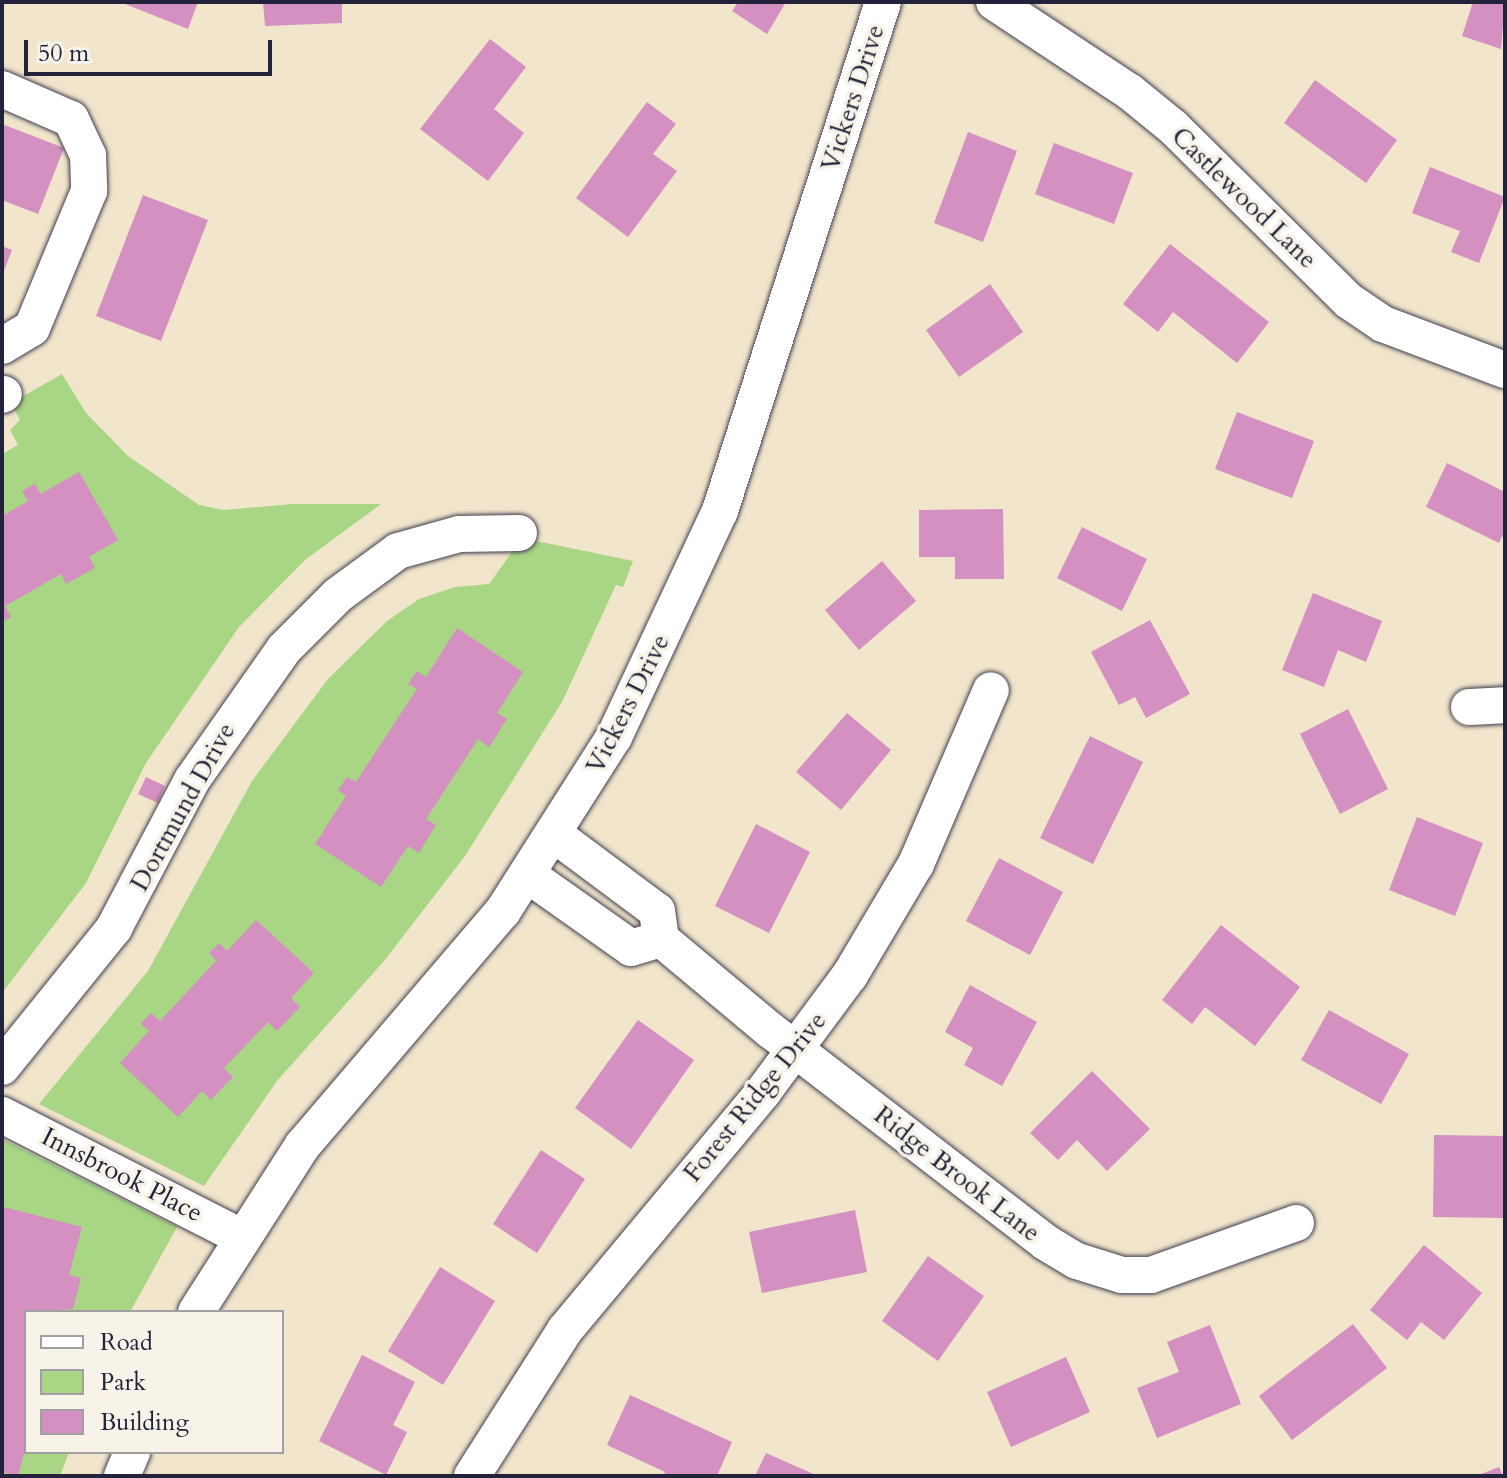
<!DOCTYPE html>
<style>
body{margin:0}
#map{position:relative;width:1507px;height:1478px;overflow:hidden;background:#f1e5cb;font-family:Cardo,serif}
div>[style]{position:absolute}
.green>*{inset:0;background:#a8d684}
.building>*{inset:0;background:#d390c0}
.roads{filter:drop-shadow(0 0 2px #413f51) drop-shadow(0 0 2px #413f51)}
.street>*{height:36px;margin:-18px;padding:0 18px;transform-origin:18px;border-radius:18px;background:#fff}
span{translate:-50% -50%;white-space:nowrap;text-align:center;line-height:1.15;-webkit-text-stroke:7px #f7f3e8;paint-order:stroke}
.street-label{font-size:26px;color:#22223b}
.frame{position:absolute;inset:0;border:4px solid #22223b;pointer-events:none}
.legend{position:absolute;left:24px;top:1310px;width:260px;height:144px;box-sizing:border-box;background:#f7f3e8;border:2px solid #a29fa3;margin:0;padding:10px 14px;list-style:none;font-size:24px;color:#22223b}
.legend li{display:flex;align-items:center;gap:16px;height:40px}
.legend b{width:40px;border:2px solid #a29fa3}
.scale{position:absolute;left:24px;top:40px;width:248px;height:36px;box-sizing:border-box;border:4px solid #22223b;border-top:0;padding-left:10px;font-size:24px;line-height:28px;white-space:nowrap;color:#22223b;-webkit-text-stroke:6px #f7f3e8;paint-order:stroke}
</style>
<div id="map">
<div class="green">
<div style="clip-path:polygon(62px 374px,86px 413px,128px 456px,199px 505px,224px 510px,293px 504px,381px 504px,305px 560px,239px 627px,146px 763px,86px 883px,2px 993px,2px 454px,18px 445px,10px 430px,20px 420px,11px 403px)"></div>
<div style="clip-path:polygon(522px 538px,633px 561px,623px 587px,616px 585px,562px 702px,465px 856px,384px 961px,277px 1081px,204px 1186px,39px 1104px,148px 971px,252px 781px,328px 679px,387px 621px,419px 599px,455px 587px,489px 584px)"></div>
<div style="clip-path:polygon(2px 1139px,177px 1227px,130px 1312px,26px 1312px,26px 1452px,69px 1452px,60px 1476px,2px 1476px)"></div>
</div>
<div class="building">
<div style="clip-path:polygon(120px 2px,198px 2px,188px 29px)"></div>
<div style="clip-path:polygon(263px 2px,342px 2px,342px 23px,265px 26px)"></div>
<div style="clip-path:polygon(738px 2px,786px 2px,767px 34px,732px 11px)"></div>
<div style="clip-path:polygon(1473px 2px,1505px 2px,1501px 49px,1462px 36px)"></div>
<div style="clip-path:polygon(490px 39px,526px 67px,494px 109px,524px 133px,488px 181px,420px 129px)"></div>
<div style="clip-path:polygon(1315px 80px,1397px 140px,1366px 183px,1284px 123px)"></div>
<div style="clip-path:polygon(647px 102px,676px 124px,653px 154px,677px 171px,628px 237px,576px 198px)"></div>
<div style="clip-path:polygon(2px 124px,64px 148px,38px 214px,2px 200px)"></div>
<div style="clip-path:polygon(968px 132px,1017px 151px,983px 242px,934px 223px)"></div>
<div style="clip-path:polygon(1054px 143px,1133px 173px,1114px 224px,1035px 194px)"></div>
<div style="clip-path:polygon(1430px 167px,1505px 197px,1479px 263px,1451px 252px,1460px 231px,1412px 213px)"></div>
<div style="clip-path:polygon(143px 195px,208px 220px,161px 341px,96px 316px)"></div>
<div style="clip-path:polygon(1170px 244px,1269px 322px,1237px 363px,1173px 312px,1158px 332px,1123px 304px)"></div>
<div style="clip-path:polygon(2px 246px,12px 250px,2px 276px)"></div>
<div style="clip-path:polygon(990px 284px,1023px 332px,959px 377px,926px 330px)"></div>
<div style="clip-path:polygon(1237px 412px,1314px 441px,1292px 498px,1215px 469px)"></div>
<div style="clip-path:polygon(1447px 463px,1505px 492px,1505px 530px,1499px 543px,1426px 507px)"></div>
<div style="clip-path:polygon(79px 472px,118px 540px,89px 557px,95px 568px,66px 584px,61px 574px,5px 606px,11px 617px,2px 622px,2px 516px,28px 501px,22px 491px,35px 484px,41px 494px)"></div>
<div style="clip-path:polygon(1003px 509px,1004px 579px,955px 579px,955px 557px,919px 557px,919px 510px)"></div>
<div style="clip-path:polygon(1082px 527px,1147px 559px,1122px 611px,1057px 578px)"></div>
<div style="clip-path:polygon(882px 561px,916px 601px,859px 650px,825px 610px)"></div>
<div style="clip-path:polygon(1313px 593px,1382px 621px,1366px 662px,1338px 650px,1324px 687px,1282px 670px)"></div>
<div style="clip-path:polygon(1150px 620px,1190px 694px,1146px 718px,1135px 697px,1119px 705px,1091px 652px)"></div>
<div style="clip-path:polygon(457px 628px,523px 672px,497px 713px,507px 719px,489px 747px,478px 739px,426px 819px,436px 825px,419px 853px,408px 846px,381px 887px,315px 844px,346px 796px,338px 790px,347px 777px,356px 782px,417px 689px,408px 684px,417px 671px,426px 677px)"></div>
<div style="clip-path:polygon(1348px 709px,1388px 789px,1340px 814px,1300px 734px)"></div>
<div style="clip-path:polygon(847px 713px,891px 750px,841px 810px,796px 772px)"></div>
<div style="clip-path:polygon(1090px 736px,1143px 762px,1093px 864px,1040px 838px)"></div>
<div style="clip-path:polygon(146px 777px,165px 786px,158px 803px,138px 794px)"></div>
<div style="clip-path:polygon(1417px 817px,1483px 843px,1455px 916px,1389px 890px)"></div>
<div style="clip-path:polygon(756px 824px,810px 852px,769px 933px,715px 906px)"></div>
<div style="clip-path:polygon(999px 858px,1063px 892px,1030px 955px,966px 921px)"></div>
<div style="clip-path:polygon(256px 920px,314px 973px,291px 998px,300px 1007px,277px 1031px,268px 1022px,224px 1068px,233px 1077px,221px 1089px,211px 1100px,202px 1091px,178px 1117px,120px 1063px,149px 1031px,141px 1024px,146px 1018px,151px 1013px,160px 1021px,216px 961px,209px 953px,219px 943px,227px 951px)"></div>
<div style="clip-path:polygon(1221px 925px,1300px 987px,1255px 1046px,1205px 1007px,1192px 1024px,1162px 1000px)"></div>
<div style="clip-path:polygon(970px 985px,1037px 1022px,1002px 1086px,964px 1065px,973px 1048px,945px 1032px)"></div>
<div style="clip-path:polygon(1329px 1010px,1409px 1054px,1381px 1104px,1301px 1060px)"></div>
<div style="clip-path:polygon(638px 1020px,694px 1060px,631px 1149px,575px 1108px)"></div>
<div style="clip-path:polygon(1092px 1071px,1150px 1129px,1107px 1171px,1077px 1140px,1058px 1160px,1030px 1133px)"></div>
<div style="clip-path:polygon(1434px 1135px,1505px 1136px,1504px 1218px,1433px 1217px)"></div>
<div style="clip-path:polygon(541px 1150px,585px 1179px,537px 1253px,493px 1224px)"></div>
<div style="clip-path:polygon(4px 1207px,82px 1227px,69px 1275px,81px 1278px,73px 1309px,26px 1312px,26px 1446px,18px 1476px,2px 1472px)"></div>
<div style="clip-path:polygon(855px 1210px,867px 1272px,762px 1293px,749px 1232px)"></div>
<div style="clip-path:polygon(1424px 1245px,1482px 1293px,1444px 1340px,1421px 1322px,1407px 1340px,1370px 1310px)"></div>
<div style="clip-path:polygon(928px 1256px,984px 1296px,938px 1361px,882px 1321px)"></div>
<div style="clip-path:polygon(440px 1267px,495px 1301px,443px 1385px,388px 1351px)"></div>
<div style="clip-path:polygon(1353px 1324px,1387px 1368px,1292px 1440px,1259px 1396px)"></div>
<div style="clip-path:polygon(1210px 1325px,1241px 1404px,1157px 1438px,1137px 1388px,1179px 1372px,1167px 1342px)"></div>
<div style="clip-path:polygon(362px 1355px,415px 1382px,393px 1425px,407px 1432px,386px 1475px,319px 1441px)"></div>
<div style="clip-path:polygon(1066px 1357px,1090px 1412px,1011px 1447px,987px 1392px)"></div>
<div style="clip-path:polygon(630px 1395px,732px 1442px,717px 1476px,663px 1476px,665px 1472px,607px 1445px)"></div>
<div style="clip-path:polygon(766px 1453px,818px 1476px,755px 1476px)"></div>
<div style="clip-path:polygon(1499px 1467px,1503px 1476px,1476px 1476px)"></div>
</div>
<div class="roads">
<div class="street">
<div style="left:994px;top:2px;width:163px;rotate:33.5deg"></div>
<div style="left:1130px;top:92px;width:55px;rotate:39.1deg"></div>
<div style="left:1173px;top:127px;width:247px;rotate:44.7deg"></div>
<div style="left:1349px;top:301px;width:41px;rotate:34.1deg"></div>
<div style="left:1383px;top:324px;width:130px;rotate:20.7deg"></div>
<div style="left:2px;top:89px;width:75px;rotate:23.5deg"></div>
<div style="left:71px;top:119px;width:40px;rotate:65deg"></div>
<div style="left:88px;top:155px;width:36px;rotate:88deg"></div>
<div style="left:89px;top:191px;width:148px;rotate:112.6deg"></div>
<div style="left:32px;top:328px;width:35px;rotate:149deg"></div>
<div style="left:2px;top:395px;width:2px;rotate:-27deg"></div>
<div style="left:1469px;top:707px;width:36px;rotate:-3deg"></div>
<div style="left:555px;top:835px;width:127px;rotate:36.7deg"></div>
<div style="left:657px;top:911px;width:28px;rotate:82deg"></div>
<div style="left:661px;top:939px;width:142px;rotate:39.9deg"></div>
<div style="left:770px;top:1030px;width:347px;rotate:37.6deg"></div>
<div style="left:1045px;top:1242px;width:37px;rotate:31deg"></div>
<div style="left:1077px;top:1261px;width:47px;rotate:17.3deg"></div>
<div style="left:1122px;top:1275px;width:29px"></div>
<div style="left:1151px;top:1275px;width:154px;rotate:-19.7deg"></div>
<div style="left:528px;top:875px;width:126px;rotate:35.3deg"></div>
<div style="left:631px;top:948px;width:31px;rotate:-17deg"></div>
<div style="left:2px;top:1067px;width:179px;rotate:-51.1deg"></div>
<div style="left:114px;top:928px;width:167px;rotate:-62.2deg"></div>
<div style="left:192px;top:780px;width:160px;rotate:-54.9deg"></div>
<div style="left:284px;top:649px;width:76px;rotate:-45deg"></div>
<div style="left:338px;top:595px;width:74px;rotate:-36.3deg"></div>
<div style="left:398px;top:551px;width:63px;rotate:-15.6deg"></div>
<div style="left:459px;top:534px;width:60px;rotate:-1deg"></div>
<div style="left:2px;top:1115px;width:268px;rotate:27deg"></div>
<div style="left:196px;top:1312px;width:198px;rotate:-57.4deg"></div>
<div style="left:303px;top:1145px;width:308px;rotate:-49.5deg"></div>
<div style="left:503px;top:911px;width:206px;rotate:-57.5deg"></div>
<div style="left:614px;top:737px;width:250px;rotate:-64.9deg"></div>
<div style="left:720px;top:511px;width:534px;rotate:-72.24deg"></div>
<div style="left:122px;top:1476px;width:26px;rotate:-67deg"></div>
<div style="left:472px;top:1476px;width:173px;rotate:-57.5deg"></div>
<div style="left:565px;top:1330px;width:310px;rotate:-50.2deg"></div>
<div style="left:763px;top:1092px;width:146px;rotate:-53.4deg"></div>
<div style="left:850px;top:975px;width:129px;rotate:-59.3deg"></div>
<div style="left:916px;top:864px;width:189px;rotate:-66.7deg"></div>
</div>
</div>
<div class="street-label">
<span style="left:853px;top:98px;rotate:-72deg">Vickers Drive</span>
<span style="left:1244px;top:198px;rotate:44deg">Castlewood Lane</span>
<span style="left:628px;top:704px;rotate:-63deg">Vickers Drive</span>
<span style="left:183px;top:807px;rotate:-61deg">Dortmund Drive</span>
<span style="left:755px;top:1097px;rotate:-51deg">Forest Ridge Drive</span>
<span style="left:957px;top:1174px;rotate:38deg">Ridge Brook Lane</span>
<span style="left:122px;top:1175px;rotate:27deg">Innsbrook Place</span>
</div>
<div class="frame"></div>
<ul class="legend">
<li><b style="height:10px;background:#fff"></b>Road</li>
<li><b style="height:22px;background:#a8d684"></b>Park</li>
<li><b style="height:22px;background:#d390c0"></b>Building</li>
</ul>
<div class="scale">50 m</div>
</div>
